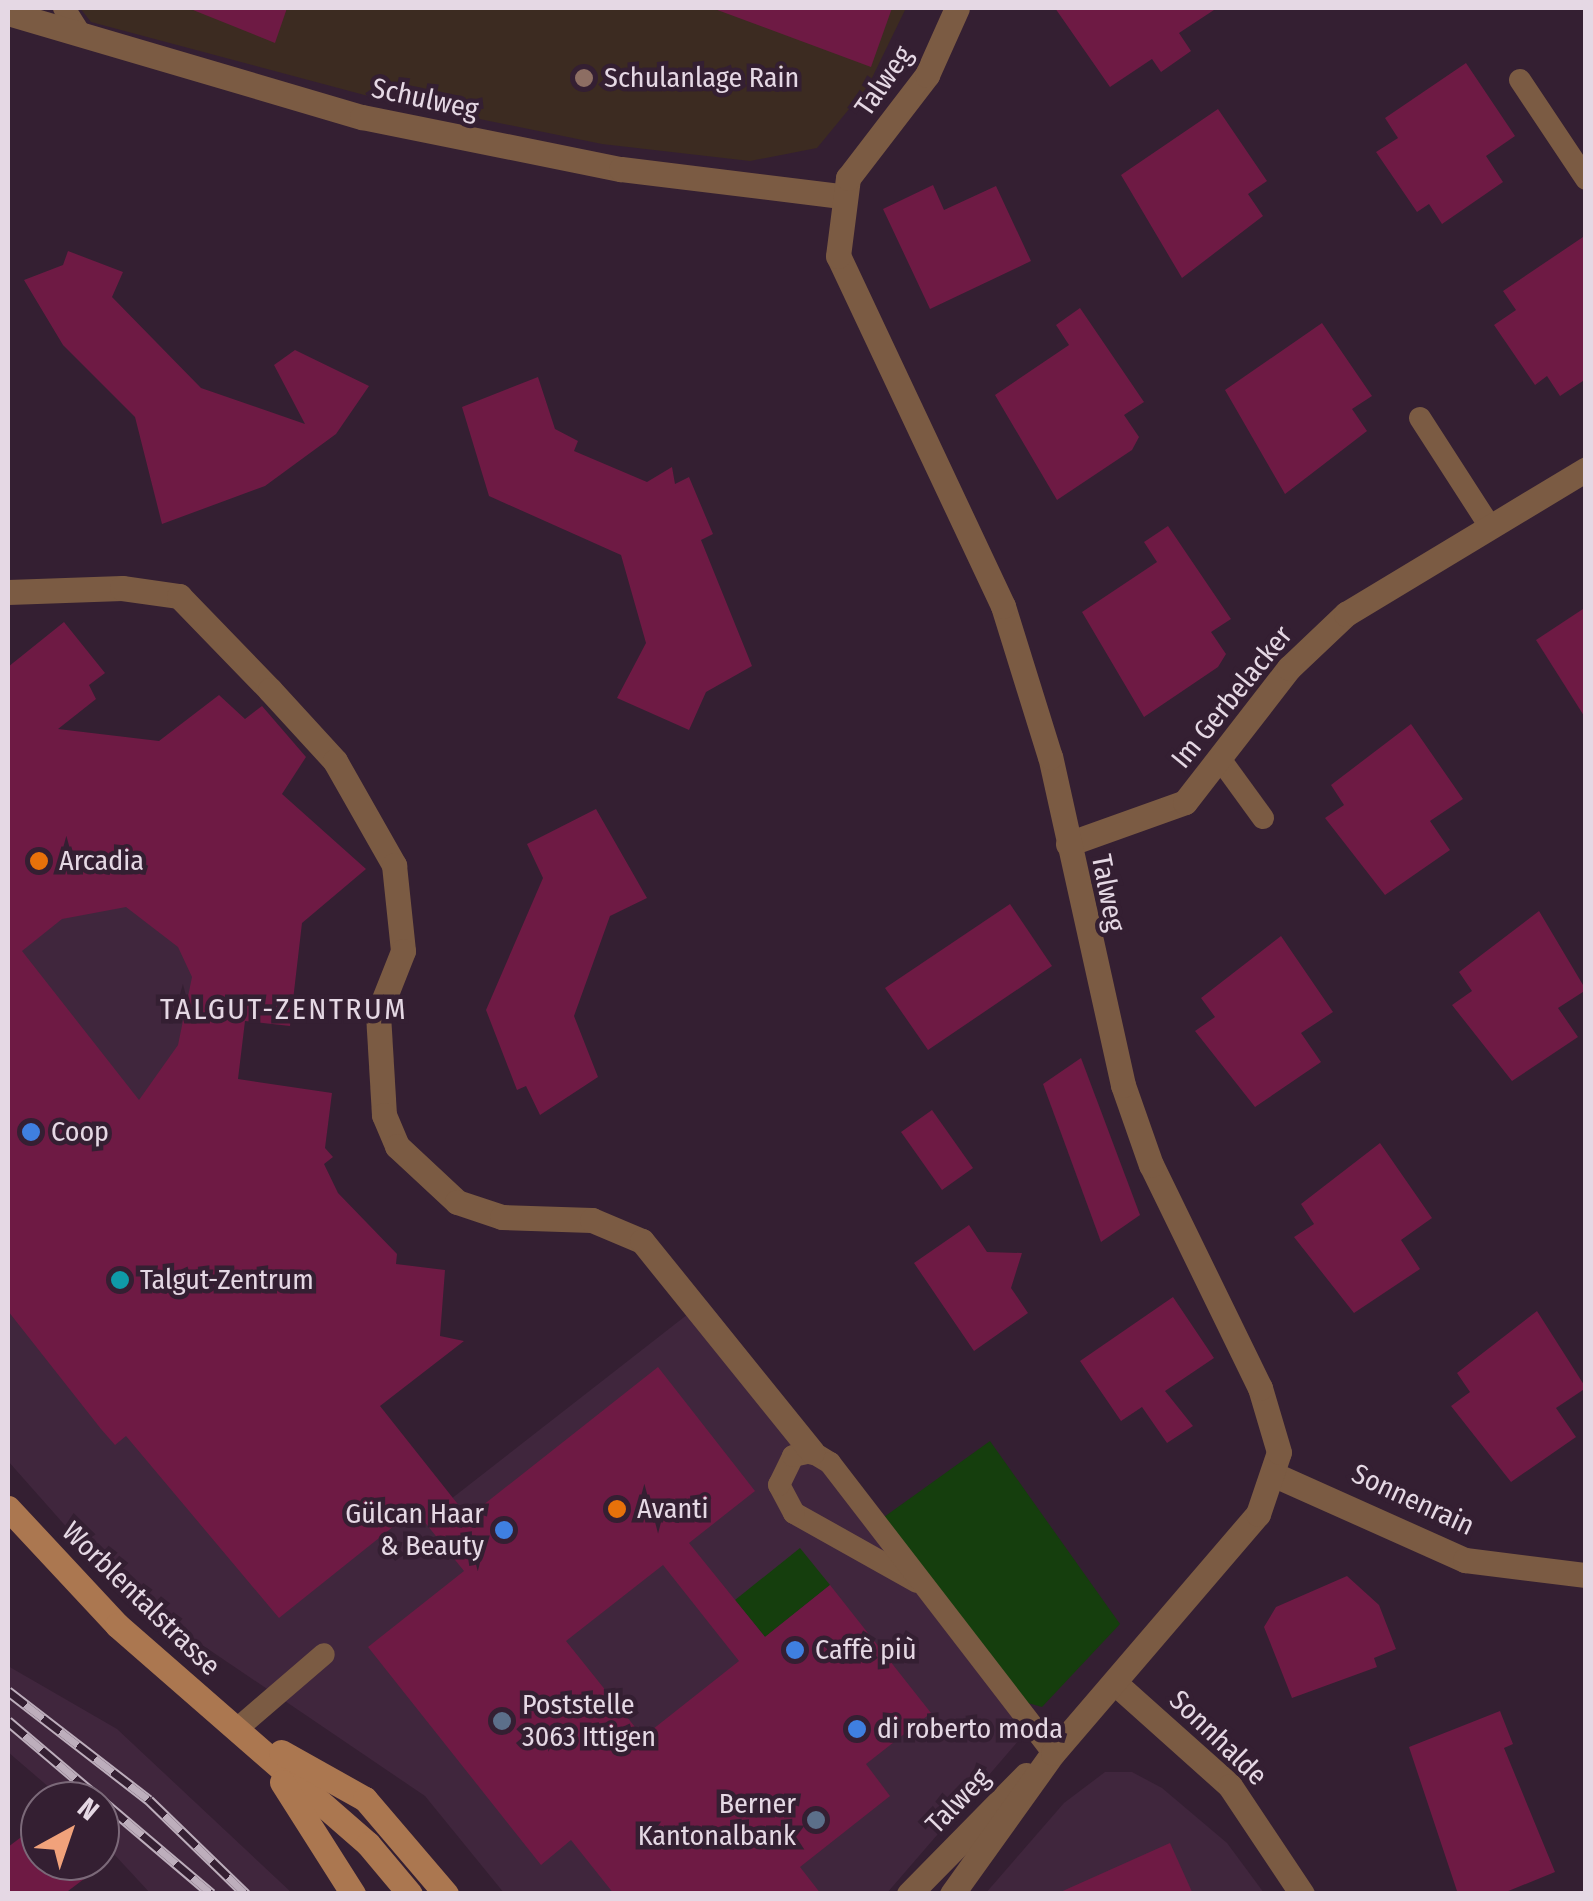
<!DOCTYPE html>
<meta charset="utf-8">
<style>
body{margin:0}
#map{position:relative;width:1593px;height:1901px;overflow:hidden;background:#341f32;font-family:"Fira Sans Condensed",sans-serif}
div>[style]{position:absolute}
.built>*{inset:0;background:#40263d}
.education>*{inset:0;background:#3c2b21}
.green>*{inset:0;background:#153e0d}
.building>*{inset:0;background:#6e1a44}
.service>*{height:22px;margin:-11px;padding:0 11px;transform-origin:11px;border-radius:11px;background:#7b5b43}
.pedestrian>*{height:25px;margin:-12.5px;padding:0 12.5px;transform-origin:12.5px;border-radius:12.5px;background:#7b5b43}
.minor>*{height:25px;margin:-12.5px;padding:0 12.5px;transform-origin:12.5px;border-radius:12.5px;background:#7b5b43}
.tertiary>*{height:25px;margin:-12.5px;padding:0 12.5px;transform-origin:12.5px;border-radius:12.5px;background:#7b5b43}
.secondary>*{height:25px;margin:-12.5px;padding:0 12.5px;transform-origin:12.5px;border-radius:12.5px;background:#ab7750}
.rail>*{height:11px;margin-top:-5.5px;transform-origin:0;background:repeating-linear-gradient(90deg,#341f32 0 22px,#bdaebc 0 44px);box-sizing:border-box;border-block:2px solid #bdaebc}
.dots>*{width:28px;height:28px;translate:-50% -50%;box-sizing:border-box;border:5px solid #341f32;border-radius:50%}
span{translate:-50% -50%;white-space:nowrap;text-align:center;line-height:1.15;-webkit-text-stroke:9px #341f32;paint-order:stroke}
.poi-label{font-size:28px;color:#e5d8e4}
.left{translate:0 -50%;text-align:left}
.right{translate:-100% -50%;text-align:right}
.street-label{font-size:28px;color:#e5d8e4}
.neighbourhood-label{font-size:30px;color:#e5d8e4;letter-spacing:2.5px}
.frame{position:absolute;inset:0;border:10px solid #e5d8e4;pointer-events:none}
.north{position:absolute;left:20px;top:1781px;width:100px;height:100px;box-sizing:border-box;background:#341f32;border:2px solid #7b6979;border-radius:50%;rotate:40deg;font-size:28px;font-weight:700;line-height:40px;text-align:center;color:#e5d8e4}
.north::after{content:'';display:block;margin:auto;width:35px;height:45px;background:#f1a27b;clip-path:polygon(50% 0,100% 100%,50% 72%,0 100%)}
</style>
<div id="map">
<div class="built">
<div style="clip-path:polygon(8px 859px,39px 900px,93px 884px,212px 960px,159px 1132px,451px 1499px,706px 1300px,1039px 1717px,887px 1893px,504px 1893px,425px 1796px,124px 1592px,8px 1461px)"></div>
<div style="clip-path:polygon(8px 1666px,117px 1729px,292px 1893px,150px 1893px,100px 1839px,100px 1801px,65px 1801px,8px 1752px)"></div>
<div style="clip-path:polygon(1105px 1772px,1132px 1772px,1162px 1788px,1227px 1843px,1264px 1893px,985px 1894px,1064px 1803px)"></div>
</div>
<div class="education">
<div style="clip-path:polygon(80px 8px,906px 8px,868px 86px,817px 148px,750px 161px,602px 144px,372px 97px,91px 22px)"></div>
</div>
<div class="green">
<div style="clip-path:polygon(990px 1441px,1120px 1624px,1042px 1707px,1028px 1703px,884px 1517px)"></div>
<div style="clip-path:polygon(800px 1548px,830px 1585px,765px 1637px,735px 1600px)"></div>
</div>
<div class="building">
<div style="clip-path:polygon(188px 8px,287px 8px,275px 43px)"></div>
<div style="clip-path:polygon(712px 8px,892px 8px,871px 67px)"></div>
<div style="clip-path:polygon(1055px 8px,1217px 8px,1179px 33px,1191px 51px,1161px 72px,1152px 59px,1110px 87px)"></div>
<div style="clip-path:polygon(1466px 63px,1515px 136px,1486px 156px,1503px 182px,1442px 224px,1429px 204px,1417px 212px,1376px 152px,1398px 138px,1385px 118px)"></div>
<div style="clip-path:polygon(1218px 109px,1267px 181px,1248px 194px,1263px 216px,1182px 278px,1121px 175px)"></div>
<div style="clip-path:polygon(933px 185px,944px 210px,996px 186px,1031px 261px,930px 309px,883px 209px)"></div>
<div style="clip-path:polygon(1586px 235px,1586px 379px,1560px 396px,1547px 376px,1535px 385px,1494px 325px,1516px 310px,1503px 291px)"></div>
<div style="clip-path:polygon(68px 251px,123px 272px,112px 297px,201px 388px,305px 424px,274px 365px,295px 350px,369px 386px,336px 434px,265px 486px,162px 524px,135px 417px,63px 345px,24px 280px,63px 265px)"></div>
<div style="clip-path:polygon(1080px 308px,1144px 402px,1124px 415px,1139px 437px,1132px 450px,1057px 500px,995px 395px,1069px 345px,1056px 325px)"></div>
<div style="clip-path:polygon(1322px 323px,1372px 396px,1352px 409px,1367px 431px,1285px 494px,1225px 390px)"></div>
<div style="clip-path:polygon(538px 377px,555px 429px,578px 441px,574px 451px,647px 482px,672px 467px,675px 484px,689px 477px,713px 534px,701px 540px,752px 666px,706px 692px,689px 730px,617px 698px,646px 643px,621px 555px,489px 496px,462px 407px)"></div>
<div style="clip-path:polygon(1168px 526px,1231px 619px,1211px 632px,1226px 654px,1218px 667px,1144px 717px,1082px 612px,1157px 562px,1144px 542px)"></div>
<div style="clip-path:polygon(1586px 607px,1586px 719px,1536px 640px)"></div>
<div style="clip-path:polygon(evenodd,64px 622px,105px 673px,89px 685px,96px 699px,58px 729px,159px 741px,219px 695px,245px 719px,262px 706px,306px 757px,282px 794px,366px 869px,302px 923px,290px 1026px,245px 1021px,238px 1079px,332px 1093px,325px 1148px,333px 1157px,324px 1164px,338px 1193px,397px 1254px,396px 1264px,445px 1270px,440px 1336px,464px 1341px,380px 1406px,468px 1517px,658px 1367px,755px 1491px,689px 1543px,765px 1637px,830px 1585px,931px 1713px,866px 1764px,890px 1796px,800px 1867px,821px 1894px,614px 1894px,571px 1840px,541px 1865px,368px 1647px,464px 1571px,419px 1515px,414px 1510px,279px 1618px,126px 1436px,115px 1445px,101px 1429px,8px 1311px,8px 667px,64px 622px,126px 907px,178px 947px,192px 977px,178px 1045px,139px 1100px,22px 951px,62px 919px,126px 907px,64px 622px,663px 1565px,739px 1661px,643px 1737px,566px 1641px,663px 1565px)"></div>
<div style="clip-path:polygon(1411px 724px,1463px 799px,1430px 821px,1450px 850px,1385px 895px,1325px 818px,1344px 805px,1331px 785px)"></div>
<div style="clip-path:polygon(596px 809px,647px 898px,610px 916px,574px 1016px,598px 1077px,540px 1115px,526px 1086px,517px 1090px,486px 1010px,543px 878px,527px 844px)"></div>
<div style="clip-path:polygon(1010px 904px,1052px 966px,928px 1050px,885px 988px)"></div>
<div style="clip-path:polygon(1539px 911px,1586px 990px,1558px 1008px,1578px 1037px,1512px 1081px,1452px 1005px,1472px 991px,1459px 972px)"></div>
<div style="clip-path:polygon(1281px 936px,1333px 1012px,1301px 1033px,1321px 1062px,1255px 1107px,1195px 1031px,1215px 1017px,1201px 998px)"></div>
<div style="clip-path:polygon(1081px 1058px,1140px 1215px,1101px 1242px,1043px 1084px)"></div>
<div style="clip-path:polygon(932px 1110px,973px 1168px,942px 1190px,901px 1132px)"></div>
<div style="clip-path:polygon(1380px 1143px,1432px 1218px,1401px 1240px,1420px 1269px,1354px 1313px,1294px 1237px,1314px 1224px,1301px 1204px)"></div>
<div style="clip-path:polygon(969px 1225px,987px 1252px,1022px 1253px,1011px 1288px,1028px 1313px,974px 1351px,914px 1263px)"></div>
<div style="clip-path:polygon(1173px 1297px,1214px 1358px,1165px 1391px,1193px 1426px,1167px 1443px,1142px 1407px,1121px 1421px,1080px 1361px)"></div>
<div style="clip-path:polygon(1537px 1311px,1586px 1388px,1556px 1408px,1576px 1437px,1511px 1482px,1451px 1406px,1470px 1392px,1457px 1373px)"></div>
<div style="clip-path:polygon(1347px 1576px,1379px 1605px,1396px 1649px,1374px 1658px,1377px 1667px,1292px 1698px,1264px 1627px,1276px 1607px)"></div>
<div style="clip-path:polygon(1500px 1711px,1513px 1744px,1504px 1748px,1555px 1872px,1501px 1894px,1458px 1894px,1409px 1747px)"></div>
<div style="clip-path:polygon(40px 1823px,40px 1861px,108px 1861px,64px 1894px,8px 1894px,8px 1847px)"></div>
<div style="clip-path:polygon(1170px 1843px,1193px 1894px,1056px 1894px)"></div>
</div>
<div class="service">
<div style="left:64px;top:8px;width:32px;rotate:58deg"></div>
<div style="left:1520px;top:80px;width:119px;rotate:56.3deg"></div>
<div style="left:1420px;top:418px;width:127px;rotate:57.2deg"></div>
<div style="left:1223px;top:763px;width:68px;rotate:54deg"></div>
<div style="left:917px;top:1582px;width:141px;rotate:-150.7deg"></div>
<div style="left:794px;top:1513px;width:32px;rotate:-118deg"></div>
<div style="left:779px;top:1485px;width:32px;rotate:-64deg"></div>
<div style="left:793px;top:1456px;width:19px;rotate:-12deg"></div>
<div style="left:812px;top:1452px;width:21px;rotate:31deg"></div>
<div style="left:830px;top:1463px;width:366px;rotate:52.4deg"></div>
<div style="left:238px;top:1728px;width:113px;rotate:-40.7deg"></div>
</div>
<div class="pedestrian">
<div style="left:8px;top:592px;width:114px;rotate:-2deg"></div>
<div style="left:122px;top:588px;width:58px;rotate:8deg"></div>
<div style="left:179px;top:596px;width:131px;rotate:45.9deg"></div>
<div style="left:270px;top:690px;width:96px;rotate:47.5deg"></div>
<div style="left:335px;top:761px;width:120px;rotate:60.4deg"></div>
<div style="left:394px;top:865px;width:86px;rotate:84deg"></div>
<div style="left:403px;top:951px;width:68px;rotate:111.6deg"></div>
<div style="left:378px;top:1014px;width:101px;rotate:86.6deg"></div>
<div style="left:384px;top:1115px;width:34px;rotate:67deg"></div>
<div style="left:397px;top:1146px;width:82px;rotate:43deg"></div>
<div style="left:457px;top:1202px;width:47px;rotate:18.4deg"></div>
<div style="left:502px;top:1217px;width:90px;rotate:1.9deg"></div>
<div style="left:592px;top:1220px;width:54px;rotate:22.8deg"></div>
<div style="left:642px;top:1241px;width:271px;rotate:51.1deg"></div>
</div>
<div class="minor">
<div style="left:8px;top:13px;width:369px;rotate:16.4deg"></div>
<div style="left:362px;top:117px;width:264px;rotate:11.4deg"></div>
<div style="left:621px;top:169px;width:222px;rotate:7deg"></div>
<div style="left:1068px;top:844px;width:124px;rotate:-19.7deg"></div>
<div style="left:1185px;top:802px;width:170px;rotate:-52.2deg"></div>
<div style="left:1289px;top:668px;width:79px;rotate:-43.5deg"></div>
<div style="left:1346px;top:614px;width:280px;rotate:-31.1deg"></div>
<div style="left:1277px;top:1476px;width:206px;rotate:24.1deg"></div>
<div style="left:1465px;top:1560px;width:122px;rotate:7.1deg"></div>
<div style="left:1115px;top:1683px;width:154px;rotate:41.8deg"></div>
<div style="left:1230px;top:1786px;width:130px;rotate:56.3deg"></div>
</div>
<div class="tertiary">
<div style="left:909px;top:1894px;width:167px;rotate:-45.5deg"></div>
<div style="left:952px;top:1894px;width:173px;rotate:-54.4deg"></div>
<div style="left:1053px;top:1753px;width:315px;rotate:-49.4deg"></div>
<div style="left:1258px;top:1514px;width:65px;rotate:-71.3deg"></div>
<div style="left:1279px;top:1452px;width:67px;rotate:-106.5deg"></div>
<div style="left:1260px;top:1388px;width:248px;rotate:-116deg"></div>
<div style="left:1151px;top:1165px;width:85px;rotate:-109.3deg"></div>
<div style="left:1123px;top:1085px;width:336px;rotate:-102.5deg"></div>
<div style="left:1050px;top:757px;width:158px;rotate:-107.3deg"></div>
<div style="left:1003px;top:606px;width:387px;rotate:-115.2deg"></div>
<div style="left:838px;top:256px;width:79px;rotate:-82.7deg"></div>
<div style="left:848px;top:178px;width:130px;rotate:-52.5deg"></div>
<div style="left:927px;top:75px;width:73px;rotate:-65.9deg"></div>
</div>
<div class="secondary">
<div style="left:8px;top:1508px;width:160px;rotate:47deg"></div>
<div style="left:117px;top:1625px;width:333px;rotate:41.1deg"></div>
<div style="left:368px;top:1844px;width:65px;rotate:50deg"></div>
<div style="left:281px;top:1752px;width:96px;rotate:29.2deg"></div>
<div style="left:365px;top:1799px;width:125px;rotate:49.5deg"></div>
<div style="left:282px;top:1782px;width:133px;rotate:57.6deg"></div>
</div>
<div class="rail">
<div style="left:8px;top:1691px;width:178px;rotate:37.7deg"></div>
<div style="left:149px;top:1800px;width:135px;rotate:44.1deg"></div>
<div style="left:8px;top:1721px;width:267px;rotate:40.3deg"></div>
</div>
<div class="dots">
<div style="left:584px;top:78px;background:#8d6e63"></div>
<div style="left:39px;top:861px;background:#e8710a"></div>
<div style="left:31px;top:1132px;background:#3f7fe0"></div>
<div style="left:120px;top:1280px;background:#0f9aa8"></div>
<div style="left:617px;top:1509px;background:#e8710a"></div>
<div style="left:504px;top:1530px;background:#3f7fe0"></div>
<div style="left:795px;top:1650px;background:#3f7fe0"></div>
<div style="left:502px;top:1721px;background:#5c6f8a"></div>
<div style="left:857px;top:1729px;background:#3f7fe0"></div>
<div style="left:816px;top:1820px;background:#5c6f8a"></div>
</div>
<div class="poi-label">
<span class="left" style="left:604px;top:78px">Schulanlage Rain</span>
<span class="left" style="left:59px;top:861px">Arcadia</span>
<span class="left" style="left:51px;top:1132px">Coop</span>
<span class="left" style="left:140px;top:1280px">Talgut-Zentrum</span>
<span class="left" style="left:637px;top:1509px">Avanti</span>
<span class="right" style="left:484px;top:1530px">Gülcan Haar<br>&amp; Beauty</span>
<span class="left" style="left:815px;top:1650px">Caffè più</span>
<span class="left" style="left:522px;top:1721px">Poststelle<br>3063 Ittigen</span>
<span class="left" style="left:877px;top:1729px">di roberto moda</span>
<span class="right" style="left:796px;top:1820px">Berner<br>Kantonalbank</span>
</div>
<div class="street-label">
<span style="left:884px;top:81px;rotate:-55deg">Talweg</span>
<span style="left:425px;top:99px;rotate:12deg">Schulweg</span>
<span style="left:1232px;top:697px;rotate:-51deg">Im Gerbelacker</span>
<span style="left:1108px;top:893px;rotate:79deg">Talweg</span>
<span style="left:1413px;top:1500px;rotate:25deg">Sonnenrain</span>
<span style="left:141px;top:1599px;rotate:44deg">Worblentalstrasse</span>
<span style="left:1218px;top:1738px;rotate:44deg">Sonnhalde</span>
<span style="left:958px;top:1801px;rotate:-46deg">Talweg</span>
</div>
<div class="neighbourhood-label">
<span style="left:284px;top:1009px">TALGUT-ZENTRUM</span>
</div>
<div class="frame"></div>
<div class="north">N</div>
</div>
